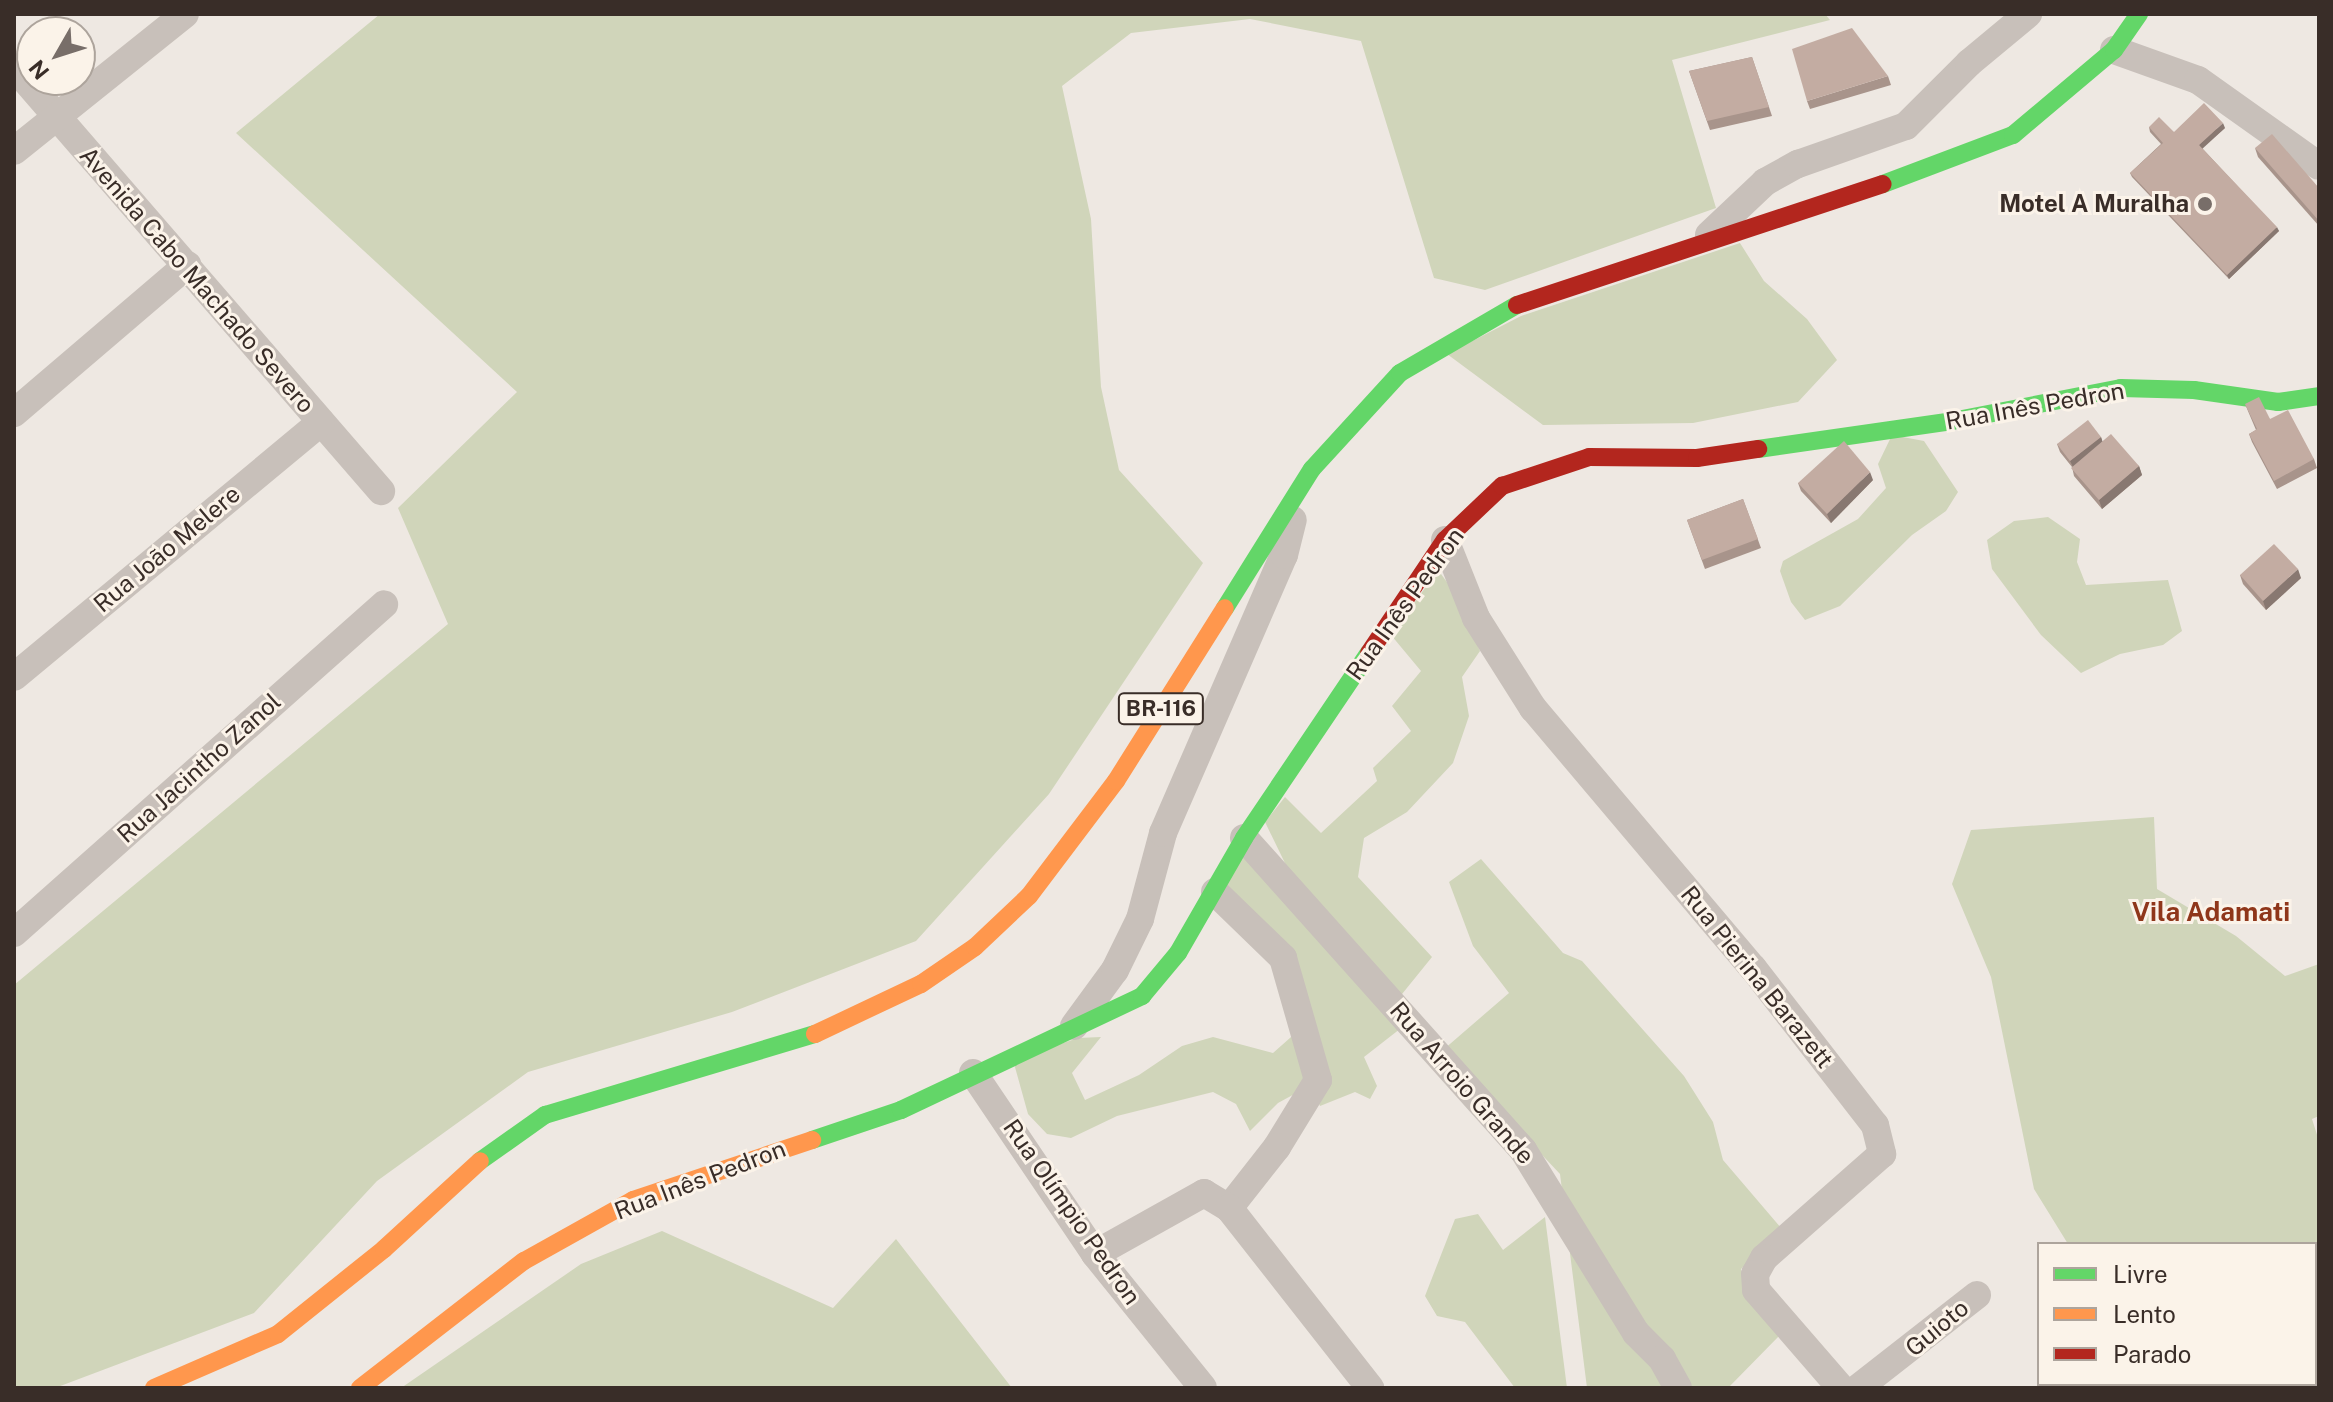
<!DOCTYPE html>
<meta charset="utf-8">
<style>
body{margin:0}
#map{position:relative;width:2333px;height:1402px;overflow:hidden;background:#eee8e2;font-family:"Public Sans",sans-serif}
div>[style]{position:absolute}
.green>*{inset:0;background:#d0d5ba}
.street>*{height:28px;margin:-14px;padding:0 14px;transform-origin:14px;border-radius:14px;background:#c8c0ba}
.fast>*{height:18px;margin:-9px;padding:0 9px;transform-origin:9px;border-radius:9px;background:#63d668}
.slow>*{height:18px;margin:-9px;padding:0 9px;transform-origin:9px;border-radius:9px;background:#ff974d}
.jam>*{height:18px;margin:-9px;padding:0 9px;transform-origin:9px;border-radius:9px;background:#b3261e}
.wall>*{inset:0;background:#a8948b}
.shaded-wall>*{inset:0;background:#887871}
.building>*{inset:0;background:#c3aca2}
.dots>*{width:22px;height:22px;translate:-50% -50%;box-sizing:border-box;border:4px solid #fbf3e9;border-radius:50%}
span{translate:-50% -50%;white-space:nowrap;text-align:center;line-height:1.15;-webkit-text-stroke:6px #fbf3e9;paint-order:stroke}
.shield-label span{padding:2px 6px;background:#fbf3e9;border:2px solid;border-radius:6px;-webkit-text-stroke-width:0}
.shield-label{font-size:22px;color:#392d28;font-weight:700}
.poi-label{font-size:24px;color:#392d28;font-weight:700}
.right{translate:-100% -50%;text-align:right}
.street-label{font-size:24px;color:#392d28}
.neighbourhood-label{font-size:26px;color:#8f361a;font-weight:700}
.frame{position:absolute;inset:0;border:16px solid #392d28;pointer-events:none}
.legend{position:absolute;left:2037px;top:1242px;width:280px;height:144px;box-sizing:border-box;background:#fbf3e9;border:2px solid #ada49c;margin:0;padding:10px 14px;list-style:none;font-size:24px;color:#392d28}
.legend li{display:flex;align-items:center;gap:16px;height:40px}
.legend b{width:40px;border:2px solid #ada49c}
.north{position:absolute;left:16px;top:16px;width:80px;height:80px;box-sizing:border-box;background:#fbf3e9;border:2px solid #ada49c;border-radius:50%;rotate:231deg;font-size:22px;font-weight:700;line-height:32px;text-align:center;color:#392d28}
.north::after{content:'';display:block;margin:auto;width:28px;height:36px;background:#786e69;clip-path:polygon(50% 0,100% 100%,50% 72%,0 100%)}
</style>
<div id="map">
<div class="green">
<div style="clip-path:polygon(380px 14px,1825px 14px,1830px 20px,1672px 60px,1716px 208px,1485px 290px,1434px 278px,1361px 41px,1250px 19px,1131px 33px,1062px 86px,1091px 219px,1101px 387px,1119px 470px,1203px 563px,1049px 794px,916px 941px,732px 1012px,528px 1072px,377px 1181px,254px 1313px,55px 1388px,14px 1388px,14px 985px,448px 624px,398px 508px,517px 392px,236px 133px)"></div>
<div style="clip-path:polygon(1740px 243px,1764px 281px,1807px 319px,1837px 360px,1798px 402px,1693px 423px,1543px 425px,1447px 354px,1521px 316px)"></div>
<div style="clip-path:polygon(1892px 435px,1924px 441px,1958px 492px,1946px 511px,1912px 535px,1840px 606px,1805px 620px,1791px 602px,1780px 571px,1783px 561px,1858px 519px,1886px 488px,1878px 464px)"></div>
<div style="clip-path:polygon(2048px 517px,2080px 539px,2077px 562px,2086px 585px,2168px 580px,2182px 631px,2163px 645px,2120px 654px,2081px 673px,2041px 635px,1992px 569px,1987px 540px,2014px 521px)"></div>
<div style="clip-path:polygon(1438px 570px,1455px 593px,1480px 651px,1462px 677px,1469px 716px,1453px 763px,1407px 812px,1364px 838px,1358px 877px,1432px 957px,1398px 999px,1300px 894px,1265px 822px,1285px 797px,1321px 833px,1377px 781px,1373px 768px,1411px 731px,1392px 706px,1421px 671px,1391px 635px)"></div>
<div style="clip-path:polygon(2154px 817px,2157px 889px,2236px 936px,2285px 976px,2319px 964px,2319px 1116px,2312px 1119px,2319px 1141px,2319px 1388px,2059px 1388px,2315px 1384px,2315px 1244px,2068px 1244px,2034px 1189px,1991px 977px,1952px 884px,1971px 830px)"></div>
<div style="clip-path:polygon(1241px 852px,1405px 1025px,1364px 1057px,1377px 1086px,1370px 1099px,1355px 1092px,1320px 1106px,1311px 1085px,1278px 1103px,1250px 1131px,1236px 1104px,1213px 1092px,1117px 1116px,1071px 1138px,1047px 1134px,1028px 1114px,1013px 1060px,1078px 1038px,1101px 1037px,1072px 1073px,1085px 1100px,1139px 1075px,1182px 1046px,1213px 1037px,1273px 1053px,1308px 1022px,1224px 886px)"></div>
<div style="clip-path:polygon(1481px 859px,1563px 953px,1582px 961px,1684px 1076px,1713px 1122px,1723px 1160px,1782px 1229px,1741px 1269px,1746px 1290px,1782px 1333px,1728px 1388px,1587px 1388px,1560px 1174px,1443px 1050px,1509px 993px,1473px 946px,1449px 882px)"></div>
<div style="clip-path:polygon(1478px 1214px,1503px 1250px,1545px 1217px,1567px 1388px,1515px 1388px,1465px 1322px,1437px 1316px,1425px 1296px,1455px 1219px)"></div>
<div style="clip-path:polygon(662px 1231px,833px 1308px,896px 1239px,1012px 1388px,401px 1388px,581px 1264px)"></div>
</div>
<div class="street">
<div style="left:2114px;top:50px;width:89px;rotate:19.7deg"></div>
<div style="left:2198px;top:80px;width:148px;rotate:35.4deg"></div>
<div style="left:14px;top:67px;width:561px;rotate:49.12deg"></div>
<div style="left:14px;top:151px;width:219px;rotate:-38.7deg"></div>
<div style="left:1709px;top:235px;width:77px;rotate:-43.4deg"></div>
<div style="left:1765px;top:182px;width:38px;rotate:-29deg"></div>
<div style="left:1798px;top:164px;width:114px;rotate:-19.4deg"></div>
<div style="left:1906px;top:126px;width:89px;rotate:-45deg"></div>
<div style="left:1969px;top:63px;width:77px;rotate:-39.7deg"></div>
<div style="left:14px;top:413px;width:228px;rotate:-40.5deg"></div>
<div style="left:1445px;top:540px;width:84px;rotate:68.3deg"></div>
<div style="left:1476px;top:618px;width:107px;rotate:57.7deg"></div>
<div style="left:1533px;top:708px;width:341px;rotate:49.8deg"></div>
<div style="left:1753px;top:968px;width:199px;rotate:52.2deg"></div>
<div style="left:1875px;top:1125px;width:30px;rotate:76deg"></div>
<div style="left:1882px;top:1154px;width:157px;rotate:138.6deg"></div>
<div style="left:1764px;top:1258px;width:18px;rotate:119deg"></div>
<div style="left:1755px;top:1274px;width:16px;rotate:86deg"></div>
<div style="left:1756px;top:1290px;width:130px;rotate:49.1deg"></div>
<div style="left:14px;top:677px;width:399px;rotate:-39.7deg"></div>
<div style="left:1244px;top:838px;width:419px;rotate:48.2deg"></div>
<div style="left:1523px;top:1150px;width:215px;rotate:58.3deg"></div>
<div style="left:1636px;top:1333px;width:37px;rotate:45deg"></div>
<div style="left:1662px;top:1359px;width:33px;rotate:61deg"></div>
<div style="left:1215px;top:892px;width:95px;rotate:44.1deg"></div>
<div style="left:1283px;top:958px;width:127px;rotate:74deg"></div>
<div style="left:1318px;top:1080px;width:79px;rotate:121.5deg"></div>
<div style="left:1277px;top:1147px;width:78px;rotate:128.2deg"></div>
<div style="left:14px;top:933px;width:495px;rotate:-41.6deg"></div>
<div style="left:1074px;top:1026px;width:69px;rotate:-53.8deg"></div>
<div style="left:1115px;top:970px;width:57px;rotate:-63.9deg"></div>
<div style="left:1140px;top:919px;width:89px;rotate:-75deg"></div>
<div style="left:1163px;top:833px;width:303px;rotate:-66.5deg"></div>
<div style="left:1284px;top:555px;width:36px;rotate:-76deg"></div>
<div style="left:973px;top:1073px;width:218px;rotate:56deg"></div>
<div style="left:1095px;top:1254px;width:172px;rotate:51.1deg"></div>
<div style="left:1095px;top:1254px;width:125px;rotate:-29.2deg"></div>
<div style="left:1204px;top:1193px;width:29px;rotate:31deg"></div>
<div style="left:1229px;top:1208px;width:229px;rotate:51.9deg"></div>
<div style="left:1858px;top:1388px;width:151px;rotate:-38deg"></div>
</div>
<div class="fast">
<div style="left:1883px;top:184px;width:139px;rotate:-20.7deg"></div>
<div style="left:2013px;top:135px;width:132px;rotate:-40.1deg"></div>
<div style="left:2114px;top:50px;width:44px;rotate:-55.2deg"></div>
<div style="left:1758px;top:449px;width:196px;rotate:-8.2deg"></div>
<div style="left:1952px;top:421px;width:172px;rotate:-11deg"></div>
<div style="left:2121px;top:388px;width:73px;rotate:1.6deg"></div>
<div style="left:2194px;top:390px;width:85px;rotate:8.1deg"></div>
<div style="left:2278px;top:402px;width:41px;rotate:-8.3deg"></div>
<div style="left:1225px;top:608px;width:164px;rotate:-58deg"></div>
<div style="left:1312px;top:469px;width:130px;rotate:-47.5deg"></div>
<div style="left:1400px;top:373px;width:135px;rotate:-30.2deg"></div>
<div style="left:812px;top:1140px;width:94px;rotate:-18.6deg"></div>
<div style="left:901px;top:1110px;width:267px;rotate:-25.3deg"></div>
<div style="left:1142px;top:996px;width:56px;rotate:-50.1deg"></div>
<div style="left:1178px;top:953px;width:133px;rotate:-60.1deg"></div>
<div style="left:1244px;top:838px;width:223px;rotate:-56deg"></div>
<div style="left:480px;top:1161px;width:80px;rotate:-35.3deg"></div>
<div style="left:545px;top:1115px;width:282px;rotate:-16.7deg"></div>
</div>
<div class="slow">
<div style="left:815px;top:1034px;width:117px;rotate:-25.3deg"></div>
<div style="left:921px;top:984px;width:65px;rotate:-34.4deg"></div>
<div style="left:975px;top:947px;width:74px;rotate:-43.4deg"></div>
<div style="left:1029px;top:896px;width:144px;rotate:-52.9deg"></div>
<div style="left:1116px;top:781px;width:204px;rotate:-57.8deg"></div>
<div style="left:154px;top:1388px;width:135px;rotate:-23.5deg"></div>
<div style="left:278px;top:1334px;width:136px;rotate:-38.7deg"></div>
<div style="left:384px;top:1249px;width:130px;rotate:-42.5deg"></div>
<div style="left:360px;top:1388px;width:207px;rotate:-37.8deg"></div>
<div style="left:524px;top:1261px;width:125px;rotate:-29.2deg"></div>
<div style="left:633px;top:1200px;width:189px;rotate:-18.5deg"></div>
</div>
<div class="jam">
<div style="left:1517px;top:305px;width:385px;rotate:-18.3deg"></div>
<div style="left:1369px;top:653px;width:136px;rotate:-56.1deg"></div>
<div style="left:1445px;top:540px;width:79px;rotate:-43.5deg"></div>
<div style="left:1502px;top:486px;width:92px;rotate:-18.4deg"></div>
<div style="left:1589px;top:457px;width:108px;rotate:0.5deg"></div>
<div style="left:1697px;top:458px;width:62px;rotate:-8.4deg"></div>
</div>
<div class="wall">
<div style="clip-path:polygon(1752px 57px,1772px 116px,1710px 130px,1689px 71px)"></div>
<div style="clip-path:polygon(1888px 76px,1891px 85px,1810px 109px,1807px 101px)"></div>
<div style="clip-path:polygon(2149px 127px,2174px 132px,2225px 128px,2202px 148px,2279px 231px,2229px 279px,2132px 177px,2130px 173px,2161px 144px,2150px 132px)"></div>
<div style="clip-path:polygon(2255px 148px,2319px 188px,2319px 226px,2258px 157px)"></div>
<div style="clip-path:polygon(2245px 404px,2270px 419px,2314px 459px,2317px 468px,2277px 489px,2252px 442px,2249px 434px,2256px 430px)"></div>
<div style="clip-path:polygon(2101px 437px,2102px 441px,2139px 466px,2142px 475px,2102px 509px,2074px 476px,2072px 467px,2060px 452px,2057px 444px)"></div>
<div style="clip-path:polygon(1873px 480px,1831px 523px,1801px 491px,1798px 483px)"></div>
<div style="clip-path:polygon(1743px 499px,1761px 548px,1705px 569px,1687px 520px)"></div>
<div style="clip-path:polygon(2240px 575px,2301px 578px,2266px 610px,2243px 584px)"></div>
</div>
<div class="shaded-wall">
<div style="clip-path:polygon(2223px 123px,2225px 128px,2201px 150px,2199px 145px)"></div>
<div style="clip-path:polygon(2277px 227px,2279px 231px,2229px 279px,2227px 275px)"></div>
<div style="clip-path:polygon(2101px 437px,2104px 446px,2074px 469px,2070px 461px)"></div>
<div style="clip-path:polygon(2139px 466px,2142px 475px,2102px 509px,2099px 500px)"></div>
<div style="clip-path:polygon(1870px 472px,1873px 480px,1831px 523px,1827px 514px)"></div>
<div style="clip-path:polygon(2298px 569px,2301px 578px,2266px 610px,2263px 601px)"></div>
</div>
<div class="building">
<div style="clip-path:polygon(1852px 28px,1888px 76px,1807px 101px,1792px 49px)"></div>
<div style="clip-path:polygon(1752px 57px,1769px 107px,1707px 121px,1689px 71px)"></div>
<div style="clip-path:polygon(2204px 103px,2223px 123px,2199px 145px,2277px 227px,2227px 275px,2130px 173px,2163px 143px,2149px 127px,2159px 117px,2174px 132px)"></div>
<div style="clip-path:polygon(2272px 134px,2319px 188px,2319px 221px,2255px 148px)"></div>
<div style="clip-path:polygon(2259px 397px,2270px 419px,2288px 410px,2314px 459px,2274px 481px,2249px 434px,2257px 429px,2245px 404px)"></div>
<div style="clip-path:polygon(2088px 420px,2101px 437px,2070px 461px,2057px 444px)"></div>
<div style="clip-path:polygon(2111px 434px,2139px 466px,2099px 500px,2071px 468px)"></div>
<div style="clip-path:polygon(1844px 441px,1870px 472px,1827px 514px,1798px 483px)"></div>
<div style="clip-path:polygon(1743px 499px,1758px 539px,1702px 560px,1687px 520px)"></div>
<div style="clip-path:polygon(2274px 544px,2298px 569px,2263px 601px,2240px 575px)"></div>
</div>
<div class="dots">
<div style="left:2205px;top:204px;background:#786e69"></div>
</div>
<div class="shield-label">
<span style="left:1161px;top:709px">BR-116</span>
</div>
<div class="poi-label">
<span class="right" style="left:2189px;top:204px">Motel A Muralha</span>
</div>
<div class="street-label">
<span style="left:197px;top:280px;rotate:49deg">Avenida Cabo Machado Severo</span>
<span style="left:2035px;top:406px;rotate:-10deg">Rua Inês Pedron</span>
<span style="left:167px;top:549px;rotate:-40deg">Rua João Melere</span>
<span style="left:1405px;top:604px;rotate:-54deg">Rua Inês Pedron</span>
<span style="left:199px;top:768px;rotate:-42deg">Rua Jacintho Zanol</span>
<span style="left:1757px;top:977px;rotate:51deg">Rua Pierina Barazett</span>
<span style="left:1462px;top:1083px;rotate:49deg">Rua Arroio Grande</span>
<span style="left:700px;top:1180px;rotate:-21deg">Rua Inês Pedron</span>
<span style="left:1072px;top:1212px;rotate:55deg">Rua Olímpio Pedron</span>
<span style="left:1937px;top:1328px;rotate:-40deg">Guioto</span>
</div>
<div class="neighbourhood-label">
<span style="left:2211px;top:912px">Vila Adamati</span>
</div>
<div class="frame"></div>
<ul class="legend">
<li><b style="height:10px;background:#63d668"></b>Livre</li>
<li><b style="height:10px;background:#ff974d"></b>Lento</li>
<li><b style="height:10px;background:#b3261e"></b>Parado</li>
</ul>
<div class="north">N</div>
</div>
